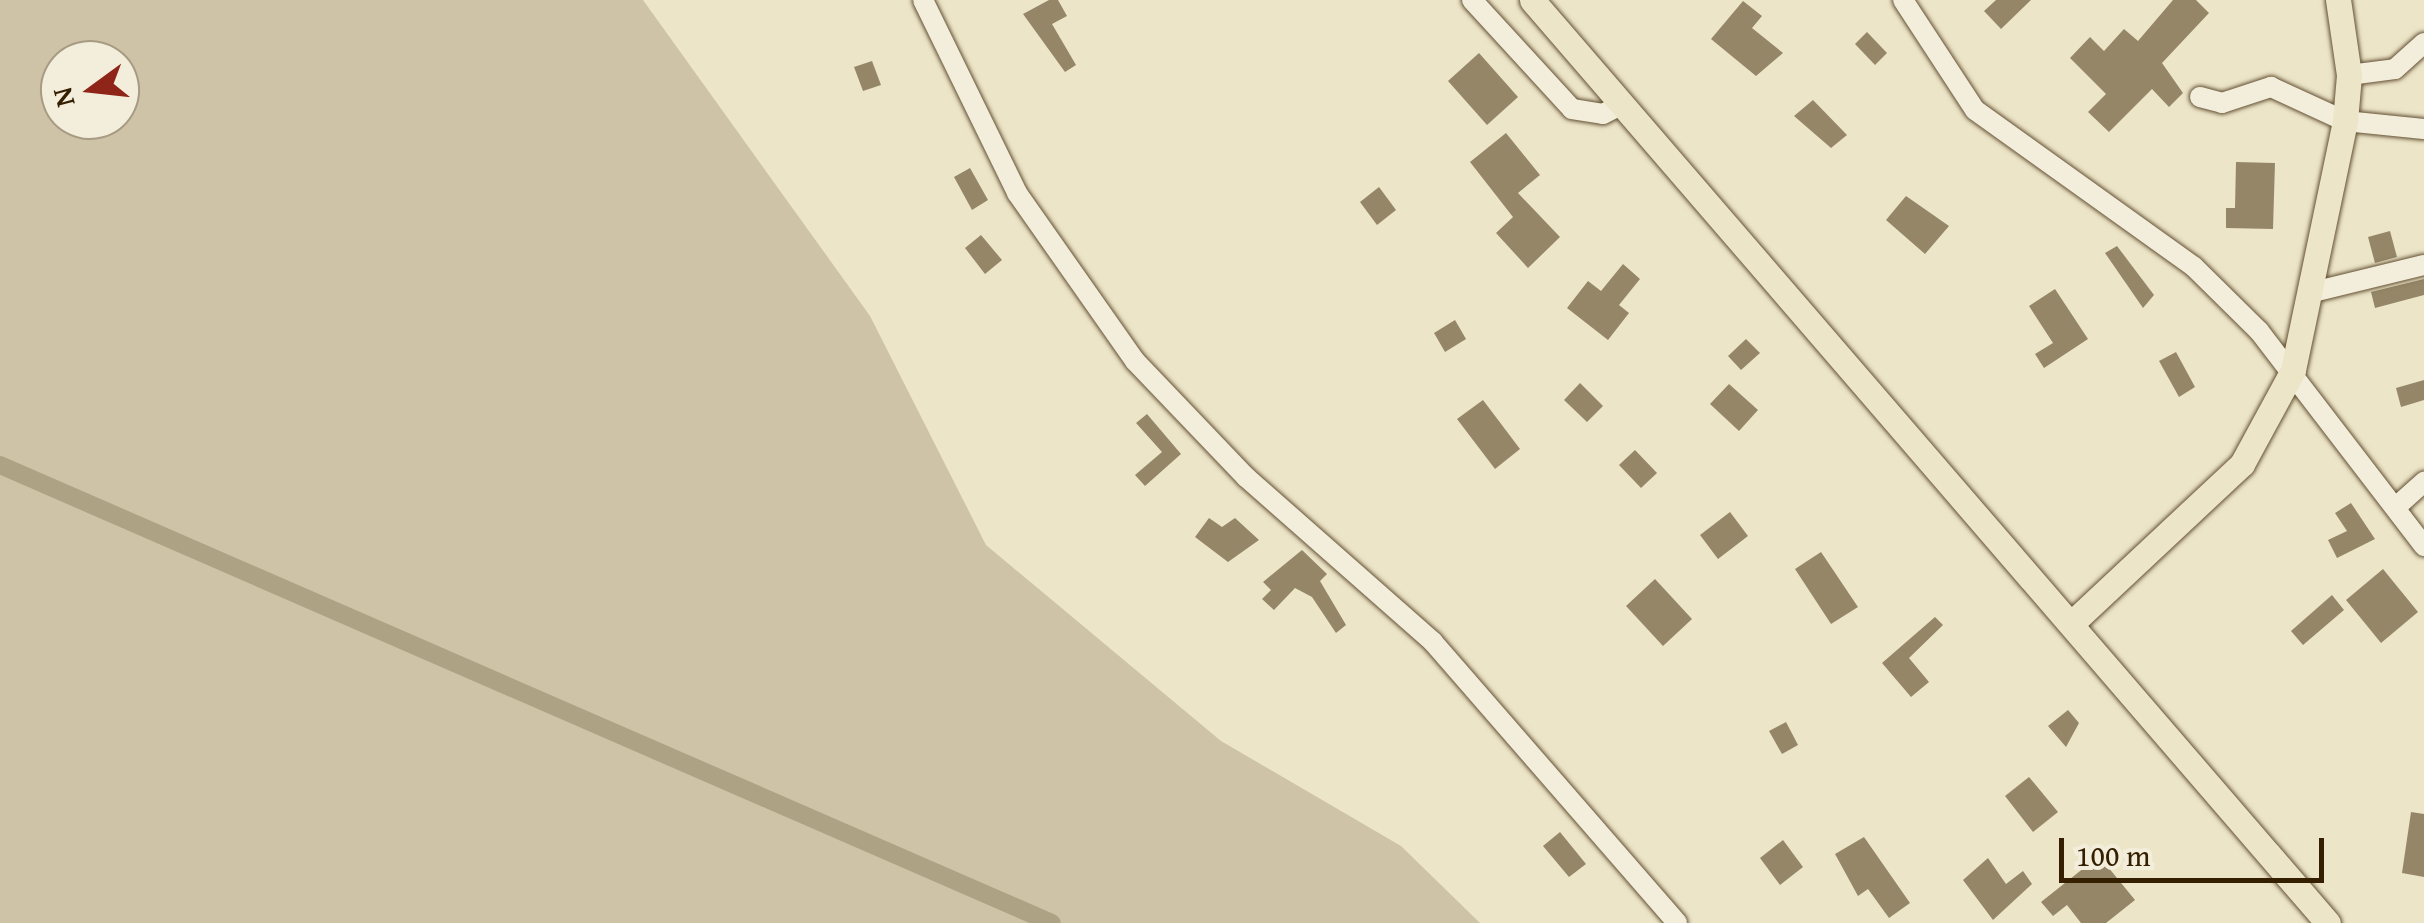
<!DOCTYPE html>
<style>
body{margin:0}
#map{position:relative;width:2424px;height:923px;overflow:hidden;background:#ede5c8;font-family:"Gentium Book Plus",serif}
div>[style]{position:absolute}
.green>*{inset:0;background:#cec3a6}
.canal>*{height:18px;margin:-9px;padding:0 9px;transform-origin:9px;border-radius:9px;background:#aea284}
.building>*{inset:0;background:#958668}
.roads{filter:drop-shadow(0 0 2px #635033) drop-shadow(0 0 2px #635033)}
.minor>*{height:20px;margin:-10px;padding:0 10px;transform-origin:10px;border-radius:10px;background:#f3eedb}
.major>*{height:25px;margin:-12.5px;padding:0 12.5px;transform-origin:12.5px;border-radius:12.5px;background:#ede5c8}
span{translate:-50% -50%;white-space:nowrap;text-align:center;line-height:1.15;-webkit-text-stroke:10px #f3eedb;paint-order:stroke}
.north{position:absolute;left:40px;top:40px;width:100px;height:100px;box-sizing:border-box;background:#f3eedb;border:2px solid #a79b84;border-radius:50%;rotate:255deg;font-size:28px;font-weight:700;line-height:40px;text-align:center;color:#351f01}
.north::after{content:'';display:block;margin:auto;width:35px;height:45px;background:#8f2418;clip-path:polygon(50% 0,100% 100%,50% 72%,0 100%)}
.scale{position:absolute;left:2059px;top:838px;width:265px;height:45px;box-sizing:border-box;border:5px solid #351f01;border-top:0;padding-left:12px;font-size:30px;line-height:35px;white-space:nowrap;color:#351f01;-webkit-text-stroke:8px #f3eedb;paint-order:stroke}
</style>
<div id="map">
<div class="green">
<div style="clip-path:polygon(evenodd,0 0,643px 0,870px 316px,986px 545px,1221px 741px,1401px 846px,1480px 923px,0 923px,0 0,60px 60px,120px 60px,120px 120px,60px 120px,60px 60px)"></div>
</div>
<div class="canal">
<div style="left:0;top:465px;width:1147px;rotate:23.53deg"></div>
</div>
<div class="building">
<div style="clip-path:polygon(1049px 0,1058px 0,1067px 16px,1052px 24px,1076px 65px,1065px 72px,1023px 14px)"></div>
<div style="clip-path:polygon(1996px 0,2031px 0,2001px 29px,1984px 11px)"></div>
<div style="clip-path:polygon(2173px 0,2196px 0,2209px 13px,2162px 63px,2183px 93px,2169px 107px,2152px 89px,2109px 132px,2088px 112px,2106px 94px,2070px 58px,2090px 37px,2104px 51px,2124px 29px,2138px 41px)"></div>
<div style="clip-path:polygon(1743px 1px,1762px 16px,1752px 28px,1783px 53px,1756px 76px,1711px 39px)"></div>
<div style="clip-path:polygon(1867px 32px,1887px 53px,1875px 65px,1855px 44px)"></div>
<div style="clip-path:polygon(1479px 53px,1518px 97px,1487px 125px,1448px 81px)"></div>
<div style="clip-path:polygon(872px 61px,881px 85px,863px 91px,854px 67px)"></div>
<div style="clip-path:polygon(1813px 100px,1847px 135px,1831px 148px,1794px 116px)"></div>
<div style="clip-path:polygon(1506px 133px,1540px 175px,1518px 193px,1560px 237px,1528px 268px,1496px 233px,1513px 217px,1470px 162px)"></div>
<div style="clip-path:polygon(2236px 162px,2275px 163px,2273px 229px,2226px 228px,2226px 208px,2235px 208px)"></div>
<div style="clip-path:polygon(970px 168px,988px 200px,972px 210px,954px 177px)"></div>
<div style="clip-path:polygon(1379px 187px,1396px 210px,1377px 225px,1360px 202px)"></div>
<div style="clip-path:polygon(1906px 196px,1949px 226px,1925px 254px,1886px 220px)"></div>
<div style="clip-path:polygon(2390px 231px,2397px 257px,2375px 263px,2368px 237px)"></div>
<div style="clip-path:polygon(981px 235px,1002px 260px,985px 274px,965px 248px)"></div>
<div style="clip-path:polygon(2117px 246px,2154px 295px,2143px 308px,2105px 253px)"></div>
<div style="clip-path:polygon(1623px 264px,1640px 279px,1619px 305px,1629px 313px,1608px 340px,1567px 308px,1588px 281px,1601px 291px)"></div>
<div style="clip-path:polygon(2424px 279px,2424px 295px,2375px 308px,2371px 292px)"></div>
<div style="clip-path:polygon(2055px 289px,2088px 339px,2044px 368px,2035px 354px,2053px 343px,2029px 306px)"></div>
<div style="clip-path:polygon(1455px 320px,1466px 339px,1445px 352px,1434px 333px)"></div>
<div style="clip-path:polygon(1746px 339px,1760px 353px,1741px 370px,1728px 356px)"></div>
<div style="clip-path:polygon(2176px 352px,2195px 387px,2179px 397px,2159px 361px)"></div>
<div style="clip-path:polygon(2424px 380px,2424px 400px,2401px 407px,2396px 388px)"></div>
<div style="clip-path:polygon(1580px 383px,1603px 406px,1587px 422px,1564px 400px)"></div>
<div style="clip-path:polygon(1729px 384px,1758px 410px,1739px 431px,1710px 404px)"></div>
<div style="clip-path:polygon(1483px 400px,1520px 449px,1495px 469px,1457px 419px)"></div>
<div style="clip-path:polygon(1147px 414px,1181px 454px,1145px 486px,1135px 475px,1162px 452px,1136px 423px)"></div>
<div style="clip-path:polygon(1635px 450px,1657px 473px,1641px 488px,1619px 465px)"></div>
<div style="clip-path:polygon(2351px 503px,2375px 539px,2337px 558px,2328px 540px,2347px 531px,2335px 513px)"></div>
<div style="clip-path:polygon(1730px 512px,1748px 536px,1718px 559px,1700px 535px)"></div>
<div style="clip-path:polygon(1209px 518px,1222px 527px,1235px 518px,1259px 540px,1228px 562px,1195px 537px)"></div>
<div style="clip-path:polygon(1302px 550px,1327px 574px,1320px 581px,1346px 625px,1336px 633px,1312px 597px,1295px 588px,1274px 610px,1262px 599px,1271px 590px,1263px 582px)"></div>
<div style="clip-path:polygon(1821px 552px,1858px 607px,1831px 624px,1795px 569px)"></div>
<div style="clip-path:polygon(2383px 569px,2418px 612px,2381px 643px,2346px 600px)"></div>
<div style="clip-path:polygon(1655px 579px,1692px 619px,1663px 646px,1626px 606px)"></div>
<div style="clip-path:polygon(2332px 595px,2344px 610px,2303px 645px,2291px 631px)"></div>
<div style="clip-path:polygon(1935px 617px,1943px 625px,1909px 658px,1929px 682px,1911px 697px,1882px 663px)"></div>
<div style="clip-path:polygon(2068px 710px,2079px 723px,2066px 747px,2048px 726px)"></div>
<div style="clip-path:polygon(1786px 722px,1798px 745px,1782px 754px,1769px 731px)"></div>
<div style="clip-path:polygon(2029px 777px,2058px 812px,2033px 832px,2005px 796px)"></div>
<div style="clip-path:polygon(2411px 812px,2424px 814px,2424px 877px,2402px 873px)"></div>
<div style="clip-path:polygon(1560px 832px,1586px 864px,1569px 877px,1543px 846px)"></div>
<div style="clip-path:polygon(1864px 837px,1910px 903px,1889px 918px,1868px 889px,1858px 896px,1835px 854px)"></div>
<div style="clip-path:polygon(1783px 840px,1803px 867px,1780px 885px,1760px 858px)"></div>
<div style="clip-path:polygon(2099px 856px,2135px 900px,2106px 923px,2081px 923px,2067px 905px,2053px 916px,2041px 902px)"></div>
<div style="clip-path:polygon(1988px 858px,2006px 884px,2023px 871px,2032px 884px,1993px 920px,1963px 880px)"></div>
</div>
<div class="roads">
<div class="minor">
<div style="left:923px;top:0;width:215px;rotate:64deg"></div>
<div style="left:1017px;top:193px;width:205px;rotate:54.9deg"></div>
<div style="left:1135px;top:361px;width:161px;rotate:46.3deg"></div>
<div style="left:1246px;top:477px;width:249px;rotate:41.4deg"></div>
<div style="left:1433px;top:642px;width:372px;rotate:49deg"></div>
<div style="left:1472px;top:0;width:148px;rotate:47.5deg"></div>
<div style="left:1572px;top:109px;width:31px;rotate:9deg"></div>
<div style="left:1603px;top:114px;width:20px;rotate:-27deg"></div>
<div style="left:1903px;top:0;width:131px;rotate:56.8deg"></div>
<div style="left:1975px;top:110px;width:269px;rotate:35.6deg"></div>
<div style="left:2194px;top:267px;width:91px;rotate:44.6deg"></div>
<div style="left:2259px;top:331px;width:271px;rotate:52.5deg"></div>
<div style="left:2349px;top:75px;width:46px;rotate:-7.4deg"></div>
<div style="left:2395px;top:69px;width:39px;rotate:-42deg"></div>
<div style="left:2200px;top:97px;width:23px;rotate:15deg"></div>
<div style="left:2222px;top:103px;width:52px;rotate:-18.1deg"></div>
<div style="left:2271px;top:87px;width:81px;rotate:24.7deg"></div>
<div style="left:2345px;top:121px;width:79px;rotate:5.8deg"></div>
<div style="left:2313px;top:292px;width:114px;rotate:-13.7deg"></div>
<div style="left:2396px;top:507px;width:38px;rotate:-42deg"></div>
</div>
<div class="major">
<div style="left:1532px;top:0;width:1219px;rotate:49.23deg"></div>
<div style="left:2072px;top:623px;width:233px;rotate:-43.1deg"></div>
<div style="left:2242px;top:464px;width:107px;rotate:-61.5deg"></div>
<div style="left:2293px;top:370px;width:254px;rotate:-78.2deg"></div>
<div style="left:2345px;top:121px;width:46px;rotate:-85deg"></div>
<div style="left:2349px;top:75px;width:76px;rotate:-98.3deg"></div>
</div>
</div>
<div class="north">N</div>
<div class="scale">100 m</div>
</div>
